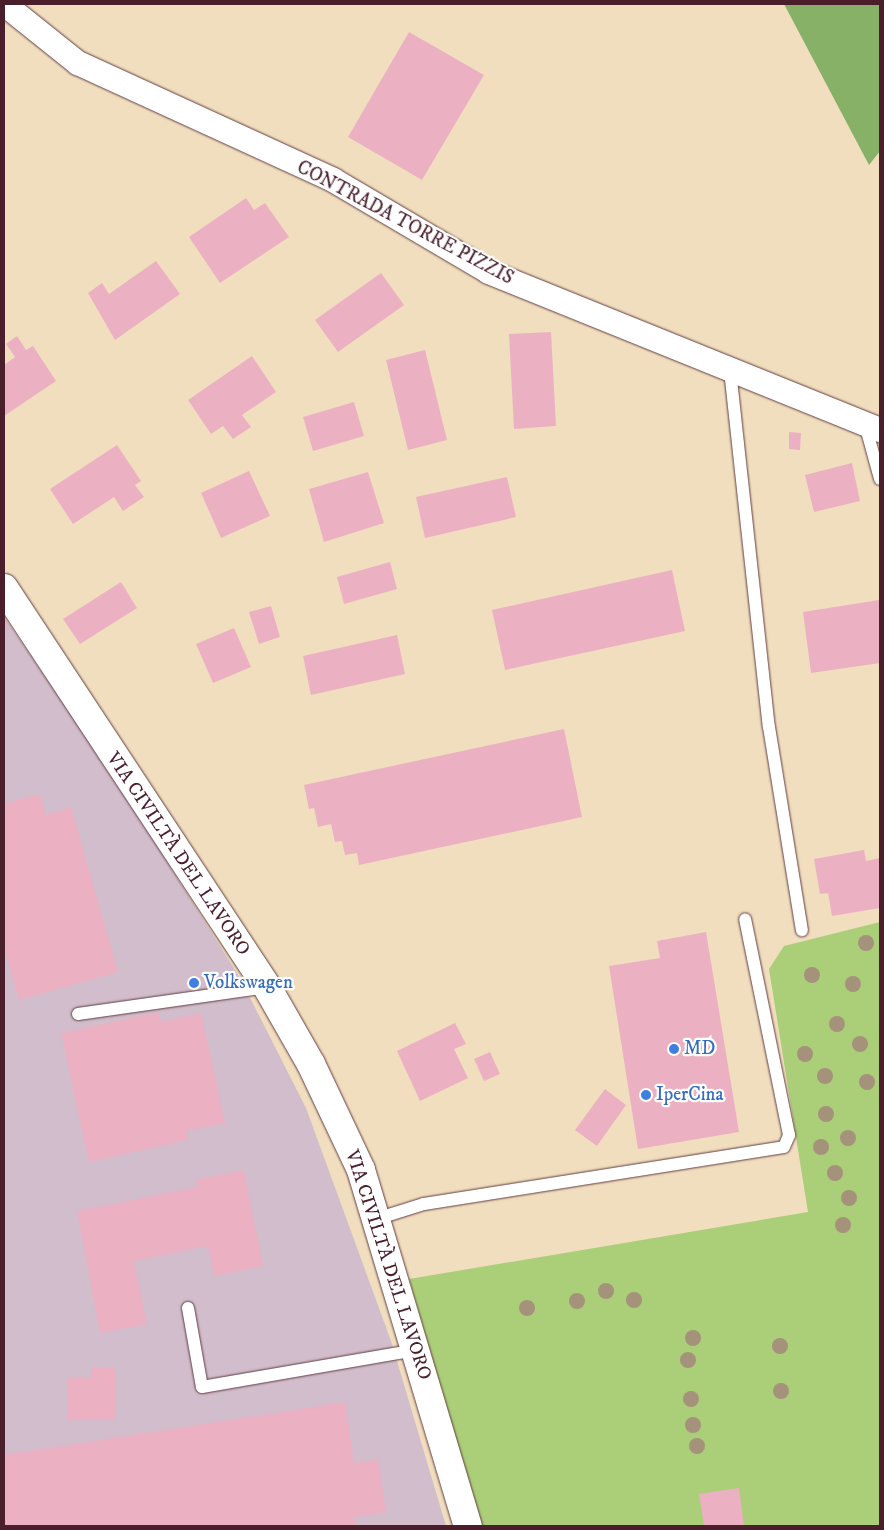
<!DOCTYPE html>
<meta charset="utf-8">
<style>
body{margin:0}
#map{position:relative;width:884px;height:1530px;overflow:hidden;background:#f1debe;font-family:"IM FELL DW Pica",serif}
div>[style]{position:absolute}
.industrial>*{inset:0;background:#d1bdcb}
.green>*{inset:0;background:#abce78}
.forest>*{inset:0;background:#88b168}
.building>*{inset:0;background:#ebb1c3}
.roads{filter:drop-shadow(0 0 1px #633c41) drop-shadow(0 0 1px #633c41)}
.lane>*{height:12px;margin:-6px;padding:0 6px;transform-origin:6px;border-radius:6px;background:#fff}
.street>*{height:24px;margin:-12px;padding:0 12px;transform-origin:12px;border-radius:12px;background:#fff}
.secondary>*{height:28px;margin:-14px;padding:0 14px;transform-origin:14px;border-radius:14px;background:#fff}
.trees>*{width:16px;height:16px;margin:-8px;border-radius:50%;background:#a5927a}
.dots>*{width:14px;height:14px;translate:-50% -50%;box-sizing:border-box;border:2px solid #fff;border-radius:50%}
span{translate:-50% -50%;white-space:nowrap;text-align:center;line-height:1.15;-webkit-text-stroke:4.5px #fff;paint-order:stroke}
.street-label{font-size:19px;color:#4a1f2b}
.shop-label{font-size:19px;color:#366cbe}
.left{translate:0 -50%;text-align:left}
.frame{position:absolute;inset:0;border:5px solid #4a1f2b;pointer-events:none}
</style>
<div id="map">
<div class="industrial">
<div style="clip-path:polygon(4px 617px,107px 766px,240px 978px,306px 1108px,391px 1341px,446px 1526px,4px 1526px)"></div>
</div>
<div class="green">
<div style="clip-path:polygon(880px 922px,880px 1526px,481px 1526px,409px 1279px,808px 1212px,769px 969px,784px 946px)"></div>
</div>
<div class="forest">
<div style="clip-path:polygon(784px 4px,880px 4px,880px 151px,869px 165px)"></div>
</div>
<div class="building">
<div style="clip-path:polygon(409px 32px,484px 75px,422px 180px,348px 137px)"></div>
<div style="clip-path:polygon(246px 198px,254px 210px,265px 203px,289px 237px,220px 283px,189px 237px)"></div>
<div style="clip-path:polygon(156px 261px,180px 294px,115px 340px,88px 293px,102px 283px,109px 294px)"></div>
<div style="clip-path:polygon(381px 273px,404px 305px,338px 352px,315px 320px)"></div>
<div style="clip-path:polygon(551px 332px,556px 426px,514px 429px,509px 334px)"></div>
<div style="clip-path:polygon(17px 336px,26px 350px,33px 346px,56px 381px,4px 416px,4px 365px,15px 357px,6px 344px)"></div>
<div style="clip-path:polygon(425px 350px,447px 440px,408px 450px,386px 360px)"></div>
<div style="clip-path:polygon(252px 356px,276px 392px,242px 415px,251px 427px,233px 439px,223px 426px,211px 434px,188px 400px)"></div>
<div style="clip-path:polygon(354px 402px,364px 436px,313px 451px,303px 417px)"></div>
<div style="clip-path:polygon(789px 432px,801px 433px,800px 450px,789px 449px)"></div>
<div style="clip-path:polygon(117px 445px,141px 481px,135px 485px,144px 497px,123px 511px,114px 497px,73px 524px,50px 489px)"></div>
<div style="clip-path:polygon(852px 463px,860px 501px,814px 512px,805px 475px)"></div>
<div style="clip-path:polygon(249px 471px,270px 516px,221px 538px,201px 493px)"></div>
<div style="clip-path:polygon(368px 472px,384px 523px,324px 542px,309px 489px)"></div>
<div style="clip-path:polygon(507px 477px,516px 517px,425px 538px,416px 497px)"></div>
<div style="clip-path:polygon(390px 562px,397px 589px,344px 604px,337px 577px)"></div>
<div style="clip-path:polygon(672px 570px,685px 631px,505px 670px,492px 610px)"></div>
<div style="clip-path:polygon(121px 582px,137px 608px,80px 644px,63px 619px)"></div>
<div style="clip-path:polygon(879px 600px,880px 663px,811px 673px,803px 612px)"></div>
<div style="clip-path:polygon(271px 606px,280px 637px,259px 644px,249px 612px)"></div>
<div style="clip-path:polygon(234px 628px,251px 667px,213px 683px,196px 644px)"></div>
<div style="clip-path:polygon(397px 635px,405px 674px,311px 695px,303px 656px)"></div>
<div style="clip-path:polygon(564px 729px,582px 817px,359px 865px,357px 853px,345px 855px,342px 841px,335px 842px,331px 824px,318px 827px,314px 808px,309px 809px,304px 785px)"></div>
<div style="clip-path:polygon(40px 794px,46px 815px,71px 807px,118px 972px,19px 1000px,4px 946px,4px 804px)"></div>
<div style="clip-path:polygon(864px 850px,866px 861px,880px 858px,880px 908px,832px 916px,828px 893px,820px 894px,814px 859px)"></div>
<div style="clip-path:polygon(706px 932px,739px 1132px,638px 1149px,609px 966px,660px 958px,657px 941px)"></div>
<div style="clip-path:polygon(159px 1012px,161px 1022px,201px 1013px,225px 1123px,186px 1131px,188px 1140px,89px 1162px,61px 1033px)"></div>
<div style="clip-path:polygon(455px 1023px,466px 1044px,454px 1049px,468px 1078px,420px 1101px,397px 1051px)"></div>
<div style="clip-path:polygon(490px 1052px,500px 1074px,484px 1081px,474px 1059px)"></div>
<div style="clip-path:polygon(605px 1089px,626px 1105px,597px 1146px,575px 1130px)"></div>
<div style="clip-path:polygon(244px 1170px,263px 1266px,214px 1276px,208px 1246px,134px 1261px,147px 1324px,100px 1333px,77px 1211px,197px 1187px,195px 1180px)"></div>
<div style="clip-path:polygon(115px 1367px,115px 1420px,68px 1420px,68px 1377px,91px 1377px,91px 1368px)"></div>
<div style="clip-path:polygon(345px 1402px,354px 1463px,378px 1459px,386px 1512px,354px 1517px,356px 1526px,4px 1526px,4px 1455px)"></div>
<div style="clip-path:polygon(739px 1488px,744px 1526px,704px 1526px,699px 1494px)"></div>
</div>
<div class="roads">
<div class="lane">
<div style="left:730px;top:370px;width:359px;rotate:83.8deg"></div>
<div style="left:769px;top:727px;width:206px;rotate:80.8deg"></div>
<div style="left:865px;top:424px;width:57px;rotate:74.7deg"></div>
<div style="left:78px;top:1014px;width:191px;rotate:-8.1deg"></div>
<div style="left:376px;top:1219px;width:50px;rotate:-17.4deg"></div>
<div style="left:424px;top:1204px;width:364px;rotate:-9deg"></div>
<div style="left:784px;top:1147px;width:13px;rotate:-67deg"></div>
<div style="left:789px;top:1135px;width:220px;rotate:-101.5deg"></div>
<div style="left:188px;top:1308px;width:80px;rotate:80deg"></div>
<div style="left:202px;top:1387px;width:218px;rotate:-9.8deg"></div>
</div>
<div class="street">
<div style="left:4px;top:4px;width:95px;rotate:38.6deg"></div>
<div style="left:78px;top:63px;width:281px;rotate:24.6deg"></div>
<div style="left:333px;top:180px;width:181px;rotate:30.5deg"></div>
<div style="left:489px;top:272px;width:422px;rotate:22deg"></div>
</div>
<div class="secondary">
<div style="left:4px;top:588px;width:478px;rotate:56.6deg"></div>
<div style="left:267px;top:987px;width:89px;rotate:60.3deg"></div>
<div style="left:311px;top:1064px;width:117px;rotate:64.7deg"></div>
<div style="left:361px;top:1170px;width:372px;rotate:73.3deg"></div>
</div>
</div>
<div class="trees">
<div style="left:866px;top:943px"></div>
<div style="left:812px;top:975px"></div>
<div style="left:853px;top:984px"></div>
<div style="left:837px;top:1024px"></div>
<div style="left:860px;top:1044px"></div>
<div style="left:805px;top:1054px"></div>
<div style="left:825px;top:1076px"></div>
<div style="left:867px;top:1082px"></div>
<div style="left:826px;top:1114px"></div>
<div style="left:848px;top:1138px"></div>
<div style="left:821px;top:1147px"></div>
<div style="left:835px;top:1173px"></div>
<div style="left:849px;top:1198px"></div>
<div style="left:843px;top:1225px"></div>
<div style="left:606px;top:1291px"></div>
<div style="left:634px;top:1300px"></div>
<div style="left:577px;top:1301px"></div>
<div style="left:527px;top:1308px"></div>
<div style="left:693px;top:1338px"></div>
<div style="left:780px;top:1346px"></div>
<div style="left:688px;top:1360px"></div>
<div style="left:781px;top:1391px"></div>
<div style="left:691px;top:1399px"></div>
<div style="left:693px;top:1425px"></div>
<div style="left:697px;top:1446px"></div>
</div>
<div class="dots">
<div style="left:194px;top:983px;background:#3f7fe0"></div>
<div style="left:674px;top:1049px;background:#3f7fe0"></div>
<div style="left:646px;top:1095px;background:#3f7fe0"></div>
</div>
<div class="street-label">
<span style="left:405px;top:223px;rotate:28deg">CONTRADA TORRE PIZZIS</span>
<span style="left:178px;top:854px;rotate:56deg">VIA CIVILTÀ DEL LAVORO</span>
<span style="left:388px;top:1265px;rotate:72deg">VIA CIVILTÀ DEL LAVORO</span>
</div>
<div class="shop-label">
<span class="left" style="left:204px;top:983px">Volkswagen</span>
<span class="left" style="left:684px;top:1049px">MD</span>
<span class="left" style="left:656px;top:1095px">IperCina</span>
</div>
<div class="frame"></div>
</div>
